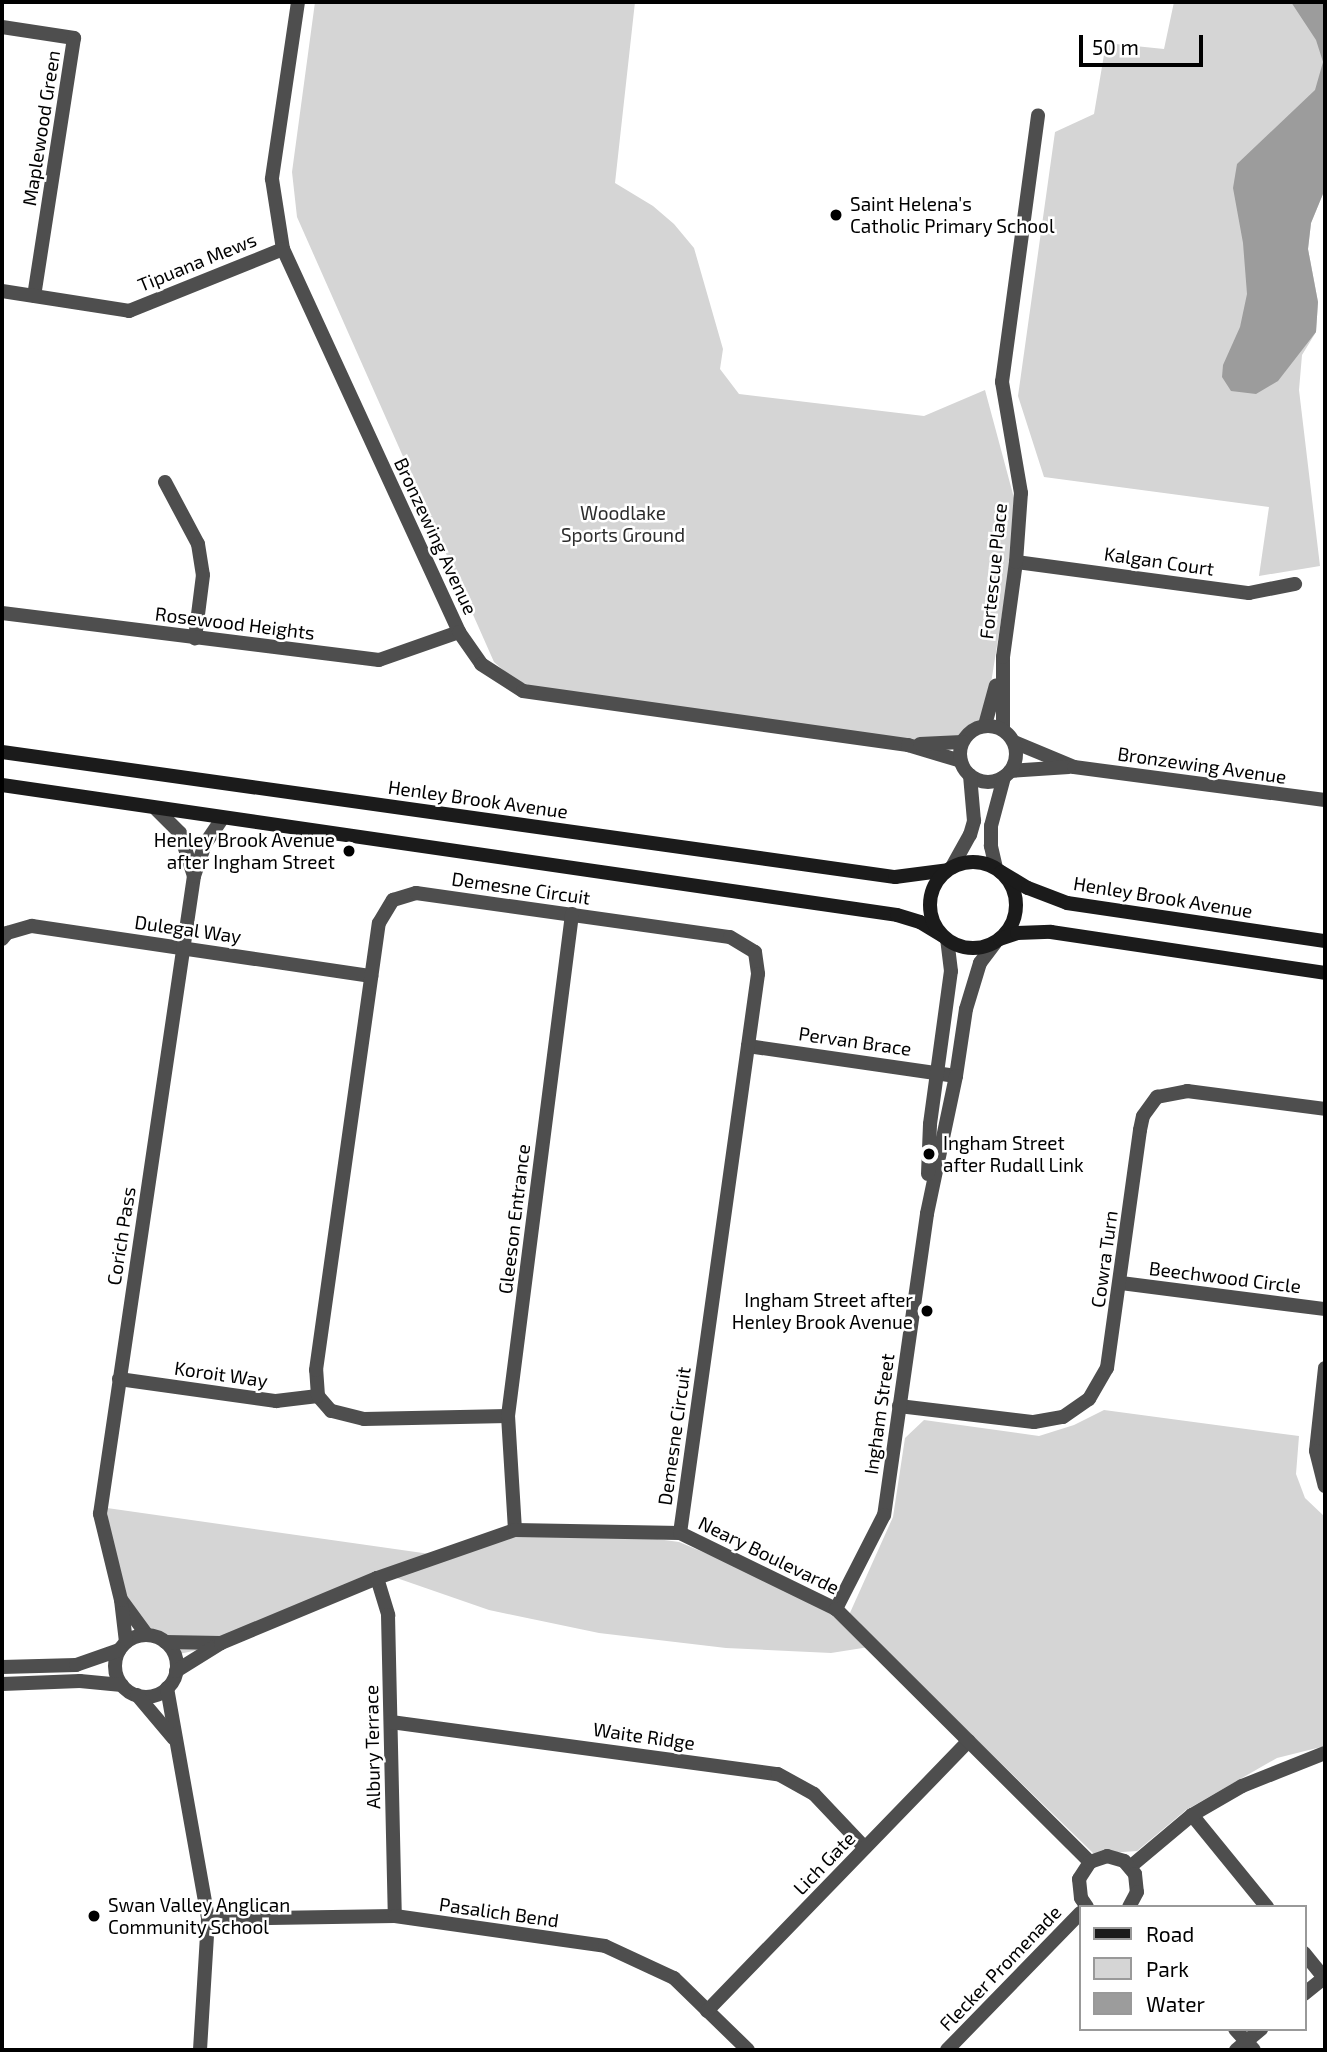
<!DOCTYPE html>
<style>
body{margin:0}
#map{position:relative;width:1327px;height:2052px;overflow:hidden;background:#fff;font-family:"Exo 2",sans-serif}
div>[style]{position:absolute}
.green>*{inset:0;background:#d5d5d5}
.water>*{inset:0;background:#9c9c9c}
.minor>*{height:14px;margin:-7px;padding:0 7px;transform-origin:7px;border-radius:7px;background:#4e4e4e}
.minor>.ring{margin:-7px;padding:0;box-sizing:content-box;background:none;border:14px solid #4e4e4e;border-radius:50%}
.tertiary>*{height:14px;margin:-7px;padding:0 7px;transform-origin:7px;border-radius:7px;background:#4e4e4e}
.tertiary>.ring{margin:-7px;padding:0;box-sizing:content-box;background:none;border:14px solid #4e4e4e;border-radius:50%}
.secondary>*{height:14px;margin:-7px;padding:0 7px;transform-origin:7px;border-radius:7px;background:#1b1b1b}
.secondary>.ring{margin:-7px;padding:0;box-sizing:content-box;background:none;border:14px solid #1b1b1b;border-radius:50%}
.dots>*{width:19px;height:19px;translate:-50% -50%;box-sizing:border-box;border:4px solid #fff;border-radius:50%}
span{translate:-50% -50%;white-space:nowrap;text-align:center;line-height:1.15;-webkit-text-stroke:5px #fff;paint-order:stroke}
.street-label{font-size:19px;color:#000}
.poi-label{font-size:19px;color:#000}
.left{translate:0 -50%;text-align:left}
.right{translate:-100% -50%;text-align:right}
.park-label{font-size:19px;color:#2c2c2c}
.frame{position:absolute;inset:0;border:4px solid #000;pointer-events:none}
.legend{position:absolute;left:1079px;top:1905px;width:228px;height:126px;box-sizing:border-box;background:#fff;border:2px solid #999;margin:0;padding:9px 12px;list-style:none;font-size:21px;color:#000}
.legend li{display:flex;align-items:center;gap:14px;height:35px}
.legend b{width:35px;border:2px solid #999}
.scale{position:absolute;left:1079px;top:35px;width:124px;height:32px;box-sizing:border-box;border:4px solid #000;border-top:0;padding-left:9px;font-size:21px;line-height:24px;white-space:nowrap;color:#000;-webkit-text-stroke:5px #fff;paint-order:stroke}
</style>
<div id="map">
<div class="green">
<div style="clip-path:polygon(315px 2px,635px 2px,615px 183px,653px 206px,674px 224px,694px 248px,723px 349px,720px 369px,739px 394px,924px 416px,985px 390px,1014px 498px,1011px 558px,988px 702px,977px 731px,958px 746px,535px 688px,512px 678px,494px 662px,297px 217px,292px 172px)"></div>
<div style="clip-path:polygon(1174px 2px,1325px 2px,1325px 189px,1311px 223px,1308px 249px,1318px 302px,1316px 332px,1302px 355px,1299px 390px,1320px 566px,1259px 576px,1269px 507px,1044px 477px,1018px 396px,1055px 132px,1094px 114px,1106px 43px,1164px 49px)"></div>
<div style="clip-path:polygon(1104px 1410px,1299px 1436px,1296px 1474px,1305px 1498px,1325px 1517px,1325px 1746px,1277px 1758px,1186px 1810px,1137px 1851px,1094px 1854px,849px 1615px,893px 1517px,905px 1438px,924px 1420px,1039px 1436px,1074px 1425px)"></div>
<div style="clip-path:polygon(107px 1508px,437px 1555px,512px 1530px,576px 1528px,679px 1542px,734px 1565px,835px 1615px,869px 1647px,831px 1653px,726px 1648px,599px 1633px,489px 1610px,388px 1575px,242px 1640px,175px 1655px,167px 1645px,152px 1639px,138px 1640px,114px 1569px)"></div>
</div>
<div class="water">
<div style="clip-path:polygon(1291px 2px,1325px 2px,1325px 189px,1311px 223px,1308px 249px,1318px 302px,1316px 332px,1278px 381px,1256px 394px,1231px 391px,1222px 377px,1223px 365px,1240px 327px,1247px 294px,1243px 243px,1233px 188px,1237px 164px,1315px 90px,1323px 62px,1316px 40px)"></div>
</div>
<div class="minor">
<div style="left:2px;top:27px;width:73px;rotate:8.7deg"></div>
<div style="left:74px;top:38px;width:261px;rotate:98.8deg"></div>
<div style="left:2px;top:291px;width:129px;rotate:8.9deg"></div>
<div style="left:129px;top:311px;width:166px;rotate:-21.9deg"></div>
<div style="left:165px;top:482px;width:70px;rotate:62deg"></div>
<div style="left:198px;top:544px;width:31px;rotate:81deg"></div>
<div style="left:203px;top:575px;width:64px;rotate:97.2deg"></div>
<div style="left:1016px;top:562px;width:235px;rotate:7.6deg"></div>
<div style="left:1249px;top:593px;width:47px;rotate:-11.1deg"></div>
<div style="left:2px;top:613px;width:380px;rotate:7.1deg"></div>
<div style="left:379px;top:660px;width:85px;rotate:-19.3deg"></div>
<div style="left:985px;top:725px;width:41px;rotate:-74.6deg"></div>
<div style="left:1003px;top:730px;width:73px;rotate:-90deg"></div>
<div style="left:1003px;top:657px;width:96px;rotate:-82.2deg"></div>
<div style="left:1016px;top:562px;width:69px;rotate:-85.9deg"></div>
<div style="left:1021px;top:493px;width:113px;rotate:-99.7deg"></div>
<div style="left:1002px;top:382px;width:269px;rotate:-82.3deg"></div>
<div style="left:1014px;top:742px;width:65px;rotate:22.6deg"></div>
<div style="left:1010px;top:771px;width:59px;rotate:-3.9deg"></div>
<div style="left:156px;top:809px;width:34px;rotate:45deg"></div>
<div style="left:180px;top:833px;width:45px;rotate:72deg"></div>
<div style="left:2px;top:939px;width:8px;rotate:-50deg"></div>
<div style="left:7px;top:933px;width:26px;rotate:-16deg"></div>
<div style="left:32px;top:926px;width:343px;rotate:8.4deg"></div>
<div style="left:748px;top:1046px;width:210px;rotate:8.2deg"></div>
<div style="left:1121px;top:1283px;width:206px;rotate:7.3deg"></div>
<div style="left:1325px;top:1368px;width:83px;rotate:96.2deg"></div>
<div style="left:1316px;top:1451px;width:36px;rotate:76deg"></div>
<div style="left:119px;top:1379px;width:159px;rotate:8deg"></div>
<div style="left:276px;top:1401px;width:42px;rotate:-6.8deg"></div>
<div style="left:899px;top:1406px;width:136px;rotate:6.8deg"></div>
<div style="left:1034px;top:1422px;width:29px;rotate:-10deg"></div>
<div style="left:1063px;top:1417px;width:32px;rotate:-35deg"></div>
<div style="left:1089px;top:1399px;width:36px;rotate:-60deg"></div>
<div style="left:1107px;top:1368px;width:240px;rotate:-82.1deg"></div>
<div style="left:1140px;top:1130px;width:14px;rotate:-78deg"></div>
<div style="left:1143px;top:1116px;width:24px;rotate:-54deg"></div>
<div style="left:1157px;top:1097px;width:31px;rotate:-11deg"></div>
<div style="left:1187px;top:1091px;width:139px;rotate:7.4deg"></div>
<div style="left:508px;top:1416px;width:144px;rotate:178.8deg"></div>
<div style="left:364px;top:1419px;width:34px;rotate:-166deg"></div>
<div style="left:331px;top:1411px;width:20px;rotate:-131deg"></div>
<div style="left:318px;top:1396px;width:26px;rotate:-94deg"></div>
<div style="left:316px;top:1370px;width:451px;rotate:-82deg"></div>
<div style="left:379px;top:923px;width:27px;rotate:-59deg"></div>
<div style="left:393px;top:900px;width:24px;rotate:-17deg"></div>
<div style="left:416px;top:893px;width:317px;rotate:8deg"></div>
<div style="left:730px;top:937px;width:29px;rotate:31deg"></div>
<div style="left:755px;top:952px;width:22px;rotate:82deg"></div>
<div style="left:758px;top:974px;width:564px;rotate:97.94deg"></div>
<div style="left:515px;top:1530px;width:114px;rotate:-93.5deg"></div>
<div style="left:508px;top:1416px;width:506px;rotate:-82.73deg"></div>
<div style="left:377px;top:1578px;width:39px;rotate:73deg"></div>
<div style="left:388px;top:1615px;width:301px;rotate:88.7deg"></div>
<div style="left:122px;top:1601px;width:42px;rotate:53.7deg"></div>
<div class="ring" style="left:115px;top:1635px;width:48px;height:48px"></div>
<div style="left:126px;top:1642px;width:42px;rotate:-96.8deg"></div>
<div style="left:121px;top:1600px;width:89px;rotate:-103.7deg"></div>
<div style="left:100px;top:1514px;width:645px;rotate:-81.62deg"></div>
<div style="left:194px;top:876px;width:34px;rotate:-71deg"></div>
<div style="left:205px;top:844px;width:30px;rotate:-56deg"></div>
<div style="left:165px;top:1642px;width:56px;rotate:1deg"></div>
<div style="left:2px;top:1667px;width:74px;rotate:-1.5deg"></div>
<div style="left:76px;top:1665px;width:46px;rotate:-19.2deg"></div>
<div style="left:176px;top:1671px;width:53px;rotate:-31.9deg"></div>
<div style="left:221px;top:1643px;width:169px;rotate:-22.6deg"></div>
<div style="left:377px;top:1578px;width:146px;rotate:-19.2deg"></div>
<div style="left:515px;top:1530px;width:165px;rotate:1deg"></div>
<div style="left:680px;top:1533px;width:174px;rotate:26deg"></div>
<div style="left:2px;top:1684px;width:78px;rotate:-2.2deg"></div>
<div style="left:80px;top:1681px;width:42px;rotate:5.4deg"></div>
<div style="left:167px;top:1688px;width:235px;rotate:79.9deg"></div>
<div style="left:208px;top:1919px;width:131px;rotate:93.5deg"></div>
<div style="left:137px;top:1695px;width:57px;rotate:49.9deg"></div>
<div style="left:391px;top:1722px;width:390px;rotate:7.7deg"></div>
<div style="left:778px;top:1774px;width:41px;rotate:29.1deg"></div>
<div style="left:814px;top:1794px;width:74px;rotate:46.6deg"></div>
<div style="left:1192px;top:1815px;width:119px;rotate:50.8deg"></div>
<div style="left:208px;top:1919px;width:187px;rotate:-0.9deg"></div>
<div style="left:395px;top:1916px;width:212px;rotate:8.1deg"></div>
<div style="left:605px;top:1946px;width:76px;rotate:24.9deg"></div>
<div style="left:674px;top:1978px;width:103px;rotate:44.2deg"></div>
<div style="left:1304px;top:1953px;width:32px;rotate:51deg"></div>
<div style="left:1304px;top:1994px;width:27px;rotate:-39deg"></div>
<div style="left:707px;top:2011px;width:376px;rotate:-45.9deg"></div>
<div style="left:1235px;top:2029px;width:28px;rotate:48deg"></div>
<div style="left:1236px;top:2050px;width:33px;rotate:-40deg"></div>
</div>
<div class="tertiary">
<div style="left:298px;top:2px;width:179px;rotate:98.4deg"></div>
<div style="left:272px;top:179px;width:71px;rotate:81.1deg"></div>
<div style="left:283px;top:249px;width:422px;rotate:65.3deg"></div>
<div style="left:459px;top:632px;width:39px;rotate:55deg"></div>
<div style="left:481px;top:664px;width:50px;rotate:32.7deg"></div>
<div style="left:523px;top:691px;width:389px;rotate:8deg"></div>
<div style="left:908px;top:745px;width:55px;rotate:16.8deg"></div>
<div class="ring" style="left:960px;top:726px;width:42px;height:42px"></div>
<div style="left:920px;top:744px;width:42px;rotate:-2.7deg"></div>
<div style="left:1074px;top:767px;width:253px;rotate:7.5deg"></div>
<div style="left:952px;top:867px;width:37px;rotate:-61deg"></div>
<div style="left:970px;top:835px;width:15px;rotate:-74deg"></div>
<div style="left:974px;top:821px;width:46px;rotate:-95deg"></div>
<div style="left:996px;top:868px;width:23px;rotate:-103deg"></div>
<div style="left:991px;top:846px;width:20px;rotate:-90deg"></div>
<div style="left:991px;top:826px;width:51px;rotate:-75.1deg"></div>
<div style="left:995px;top:943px;width:25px;rotate:127deg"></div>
<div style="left:980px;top:963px;width:48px;rotate:106.9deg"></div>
<div style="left:966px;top:1009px;width:68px;rotate:98.5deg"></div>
<div style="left:956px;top:1076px;width:141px;rotate:101.9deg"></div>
<div style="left:927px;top:1214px;width:304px;rotate:98.1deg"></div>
<div style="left:884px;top:1515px;width:106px;rotate:117.1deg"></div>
<div style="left:836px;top:1609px;width:359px;rotate:44.9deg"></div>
<div style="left:928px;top:1174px;width:50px;rotate:-87.7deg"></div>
<div style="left:930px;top:1124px;width:154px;rotate:-82.2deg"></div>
<div style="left:951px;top:971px;width:31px;rotate:-97deg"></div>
<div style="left:1130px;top:1867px;width:81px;rotate:-40deg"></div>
<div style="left:1192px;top:1815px;width:58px;rotate:-30.1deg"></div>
<div style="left:1242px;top:1786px;width:89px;rotate:-21.7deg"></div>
<div style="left:1087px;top:1907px;width:11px;rotate:-124deg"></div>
<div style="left:1081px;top:1898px;width:19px;rotate:-96deg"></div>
<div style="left:1079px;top:1879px;width:20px;rotate:-57deg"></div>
<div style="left:1090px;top:1862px;width:18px;rotate:-19deg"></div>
<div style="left:1107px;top:1856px;width:18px;rotate:16deg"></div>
<div style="left:1124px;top:1861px;width:17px;rotate:50deg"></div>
<div style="left:1135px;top:1874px;width:18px;rotate:84deg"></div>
<div style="left:1137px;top:1892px;width:17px;rotate:118deg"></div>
<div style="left:947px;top:2050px;width:191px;rotate:-45.8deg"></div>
</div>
<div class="secondary">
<div style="left:2px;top:752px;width:902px;rotate:7.97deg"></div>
<div style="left:895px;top:877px;width:53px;rotate:-7.5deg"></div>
<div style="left:2px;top:785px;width:904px;rotate:8.26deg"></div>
<div style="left:897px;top:915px;width:24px;rotate:17deg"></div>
<div style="left:920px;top:922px;width:26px;rotate:31deg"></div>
<div class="ring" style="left:930px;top:862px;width:72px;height:72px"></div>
<div style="left:1001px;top:872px;width:31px;rotate:31deg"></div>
<div style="left:1028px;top:888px;width:42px;rotate:21deg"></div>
<div style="left:1067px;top:903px;width:261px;rotate:8.4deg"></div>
<div style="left:1000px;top:939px;width:18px;rotate:-19deg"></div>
<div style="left:1017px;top:933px;width:34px;rotate:-2deg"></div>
<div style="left:1051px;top:932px;width:277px;rotate:8.5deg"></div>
</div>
<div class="dots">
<div style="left:836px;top:215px;background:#000"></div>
<div style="left:349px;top:851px;background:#000"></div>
<div style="left:929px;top:1154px;background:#000"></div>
<div style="left:927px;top:1311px;background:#000"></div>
<div style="left:94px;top:1916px;background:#000"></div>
</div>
<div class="street-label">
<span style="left:41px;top:128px;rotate:-81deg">Maplewood Green</span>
<span style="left:197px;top:262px;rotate:-22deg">Tipuana Mews</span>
<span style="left:436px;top:536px;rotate:65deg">Bronzewing Avenue</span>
<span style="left:1159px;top:561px;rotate:8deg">Kalgan Court</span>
<span style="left:993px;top:571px;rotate:-84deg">Fortescue Place</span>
<span style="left:235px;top:623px;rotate:7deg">Rosewood Heights</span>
<span style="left:1202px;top:765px;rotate:8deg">Bronzewing Avenue</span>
<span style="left:478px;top:799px;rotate:8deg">Henley Brook Avenue</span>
<span style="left:521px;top:888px;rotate:8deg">Demesne Circuit</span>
<span style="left:1163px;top:897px;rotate:9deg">Henley Brook Avenue</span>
<span style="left:188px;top:929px;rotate:8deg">Dulegal Way</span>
<span style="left:855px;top:1041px;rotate:8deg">Pervan Brace</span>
<span style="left:514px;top:1219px;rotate:-83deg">Gleeson Entrance</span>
<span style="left:121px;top:1236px;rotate:-81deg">Corich Pass</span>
<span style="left:1104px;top:1259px;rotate:-82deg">Cowra Turn</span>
<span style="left:1225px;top:1277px;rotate:7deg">Beechwood Circle</span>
<span style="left:221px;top:1374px;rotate:8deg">Koroit Way</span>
<span style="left:879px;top:1414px;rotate:-82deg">Ingham Street</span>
<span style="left:674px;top:1436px;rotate:-82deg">Demesne Circuit</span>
<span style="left:769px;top:1555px;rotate:26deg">Neary Boulevarde</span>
<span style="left:644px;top:1736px;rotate:8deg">Waite Ridge</span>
<span style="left:372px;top:1747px;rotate:-91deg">Albury Terrace</span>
<span style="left:824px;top:1863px;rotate:-46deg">Lich Gate</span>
<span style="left:499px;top:1912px;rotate:8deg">Pasalich Bend</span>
<span style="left:1000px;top:1968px;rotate:-46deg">Flecker Promenade</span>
</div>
<div class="poi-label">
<span class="left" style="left:850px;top:215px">Saint Helena's<br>Catholic Primary School</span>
<span class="right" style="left:335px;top:851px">Henley Brook Avenue<br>after Ingham Street</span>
<span class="left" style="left:943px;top:1154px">Ingham Street<br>after Rudall Link</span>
<span class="right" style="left:913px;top:1311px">Ingham Street after<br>Henley Brook Avenue</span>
<span class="left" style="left:108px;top:1916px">Swan Valley Anglican<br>Community School</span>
</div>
<div class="park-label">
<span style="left:623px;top:524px">Woodlake<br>Sports Ground</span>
</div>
<div class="frame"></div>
<ul class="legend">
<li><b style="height:9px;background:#1b1b1b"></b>Road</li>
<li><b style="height:19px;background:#d5d5d5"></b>Park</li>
<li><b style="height:19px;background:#9c9c9c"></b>Water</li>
</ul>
<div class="scale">50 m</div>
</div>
